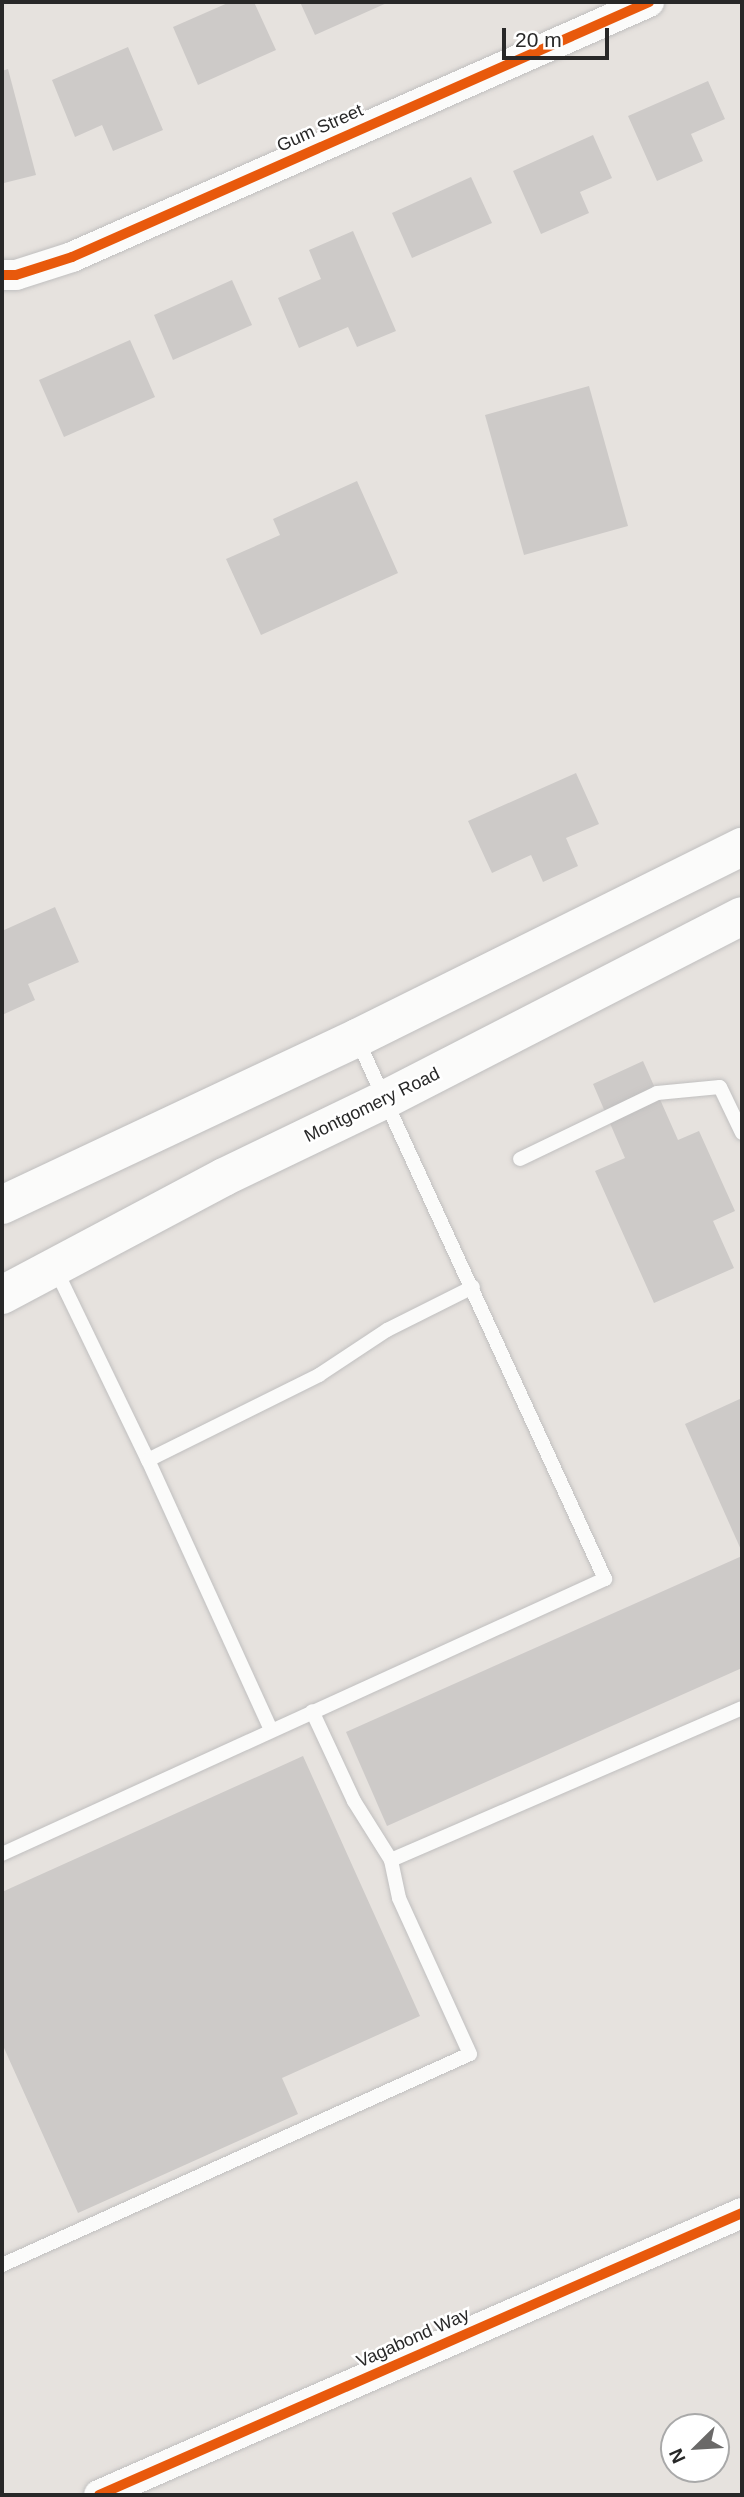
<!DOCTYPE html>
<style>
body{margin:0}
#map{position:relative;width:744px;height:2497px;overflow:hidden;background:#e6e2de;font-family:Arial,sans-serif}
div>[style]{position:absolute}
.building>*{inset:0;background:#cdcac8}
.roads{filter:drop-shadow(0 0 2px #c0bfbf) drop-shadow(0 0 2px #c0bfbf)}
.lane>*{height:14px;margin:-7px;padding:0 7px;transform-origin:7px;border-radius:7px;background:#fbfbfa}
.street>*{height:30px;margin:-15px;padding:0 15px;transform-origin:15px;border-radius:15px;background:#fbfbfa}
.secondary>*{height:38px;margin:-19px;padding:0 19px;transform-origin:19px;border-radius:19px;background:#fbfbfa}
.cycleway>*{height:10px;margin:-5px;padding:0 5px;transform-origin:5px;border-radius:5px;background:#e8590c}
span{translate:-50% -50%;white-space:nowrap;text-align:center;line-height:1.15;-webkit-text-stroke:5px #fff;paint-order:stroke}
.street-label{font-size:18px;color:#282828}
.frame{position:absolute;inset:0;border:4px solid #282828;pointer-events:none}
.north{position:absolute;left:660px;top:2413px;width:70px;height:70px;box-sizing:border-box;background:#fff;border:2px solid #a9a9a9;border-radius:50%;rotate:246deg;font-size:19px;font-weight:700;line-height:28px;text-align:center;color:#282828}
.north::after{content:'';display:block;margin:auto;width:24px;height:32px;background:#6a6968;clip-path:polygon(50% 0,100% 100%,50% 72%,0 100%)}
.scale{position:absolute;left:502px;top:28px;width:107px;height:32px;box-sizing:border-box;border:4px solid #282828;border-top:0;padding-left:9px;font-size:21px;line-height:24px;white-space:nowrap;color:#282828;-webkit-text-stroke:5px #fff;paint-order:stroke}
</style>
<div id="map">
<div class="building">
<div style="clip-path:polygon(230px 2px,254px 2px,276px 50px,198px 85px,173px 27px)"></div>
<div style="clip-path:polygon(300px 2px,389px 2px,315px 35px)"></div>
<div style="clip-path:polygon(128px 47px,163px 130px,113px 151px,102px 125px,75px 137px,52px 80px)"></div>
<div style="clip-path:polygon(8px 69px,36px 175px,4px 183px,2px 173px,2px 71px)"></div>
<div style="clip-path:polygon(708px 81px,725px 119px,691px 134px,703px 161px,657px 181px,628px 116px)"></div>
<div style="clip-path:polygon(593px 135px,612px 178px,580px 192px,589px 213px,541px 234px,513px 171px)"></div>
<div style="clip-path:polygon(471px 177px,492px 223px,412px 258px,392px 213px)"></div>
<div style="clip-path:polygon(353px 231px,396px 331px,357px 347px,348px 327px,299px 348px,278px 298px,321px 279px,309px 250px)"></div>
<div style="clip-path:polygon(232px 280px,252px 325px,173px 360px,154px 315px)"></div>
<div style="clip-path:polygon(130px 340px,155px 397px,64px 437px,39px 380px)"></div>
<div style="clip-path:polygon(589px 386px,628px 526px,524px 555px,485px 415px)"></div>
<div style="clip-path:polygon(357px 481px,398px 573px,261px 635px,226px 559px,280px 535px,273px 519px)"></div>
<div style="clip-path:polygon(576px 773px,599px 824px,566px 838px,578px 866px,543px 882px,531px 855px,492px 873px,468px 821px)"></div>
<div style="clip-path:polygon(55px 907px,79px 962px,28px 984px,35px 1000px,2px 1015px,2px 931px)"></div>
<div style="clip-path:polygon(643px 1061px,678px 1140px,699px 1131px,735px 1211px,713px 1221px,734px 1268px,654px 1303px,595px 1171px,625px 1158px,593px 1084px)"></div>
<div style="clip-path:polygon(742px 1398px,742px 1552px,685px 1424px)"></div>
<div style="clip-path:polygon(742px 1556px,742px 1668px,387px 1826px,346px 1732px)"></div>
<div style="clip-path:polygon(303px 1756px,420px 2016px,282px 2078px,298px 2114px,78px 2213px,4px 2048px,2px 2050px,2px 1892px)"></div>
</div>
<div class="roads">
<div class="lane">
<div style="left:520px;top:1159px;width:152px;rotate:-25.7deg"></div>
<div style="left:657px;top:1093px;width:63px;rotate:-5.4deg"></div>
<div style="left:720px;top:1087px;width:51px;rotate:64.4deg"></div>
<div style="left:55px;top:1268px;width:213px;rotate:64.2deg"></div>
<div style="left:148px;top:1460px;width:297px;rotate:65.5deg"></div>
<div style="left:148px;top:1460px;width:191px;rotate:-26.4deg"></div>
<div style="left:319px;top:1375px;width:82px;rotate:-33.5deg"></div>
<div style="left:387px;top:1330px;width:96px;rotate:-26.6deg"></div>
<div style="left:2px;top:1854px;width:663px;rotate:-24.52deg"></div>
<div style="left:605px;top:1579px;width:594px;rotate:-114.67deg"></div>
<div style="left:391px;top:1860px;width:382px;rotate:-23.4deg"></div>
<div style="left:2px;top:2265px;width:513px;rotate:-24.27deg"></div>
<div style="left:470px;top:2054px;width:171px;rotate:-114.5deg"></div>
<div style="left:399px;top:1898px;width:39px;rotate:-102deg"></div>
<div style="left:391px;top:1860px;width:70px;rotate:-122.1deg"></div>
<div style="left:354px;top:1801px;width:99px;rotate:-115deg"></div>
</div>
<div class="street">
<div style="left:2px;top:275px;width:14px"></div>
<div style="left:16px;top:275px;width:59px;rotate:-17.8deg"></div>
<div style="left:72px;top:257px;width:631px;rotate:-23.84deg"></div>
<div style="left:99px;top:2495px;width:702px;rotate:-23.68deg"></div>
</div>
<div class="secondary">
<div style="left:2px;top:1205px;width:392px;rotate:-25.2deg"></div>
<div style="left:357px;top:1038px;width:430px;rotate:-26.4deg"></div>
<div style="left:2px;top:1295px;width:251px;rotate:-28deg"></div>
<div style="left:224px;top:1177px;width:180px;rotate:-25.7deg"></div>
<div style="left:386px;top:1099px;width:400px;rotate:-27.2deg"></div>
</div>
</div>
<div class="cycleway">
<div style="left:2px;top:275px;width:14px"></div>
<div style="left:16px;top:275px;width:59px;rotate:-17.8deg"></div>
<div style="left:72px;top:257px;width:631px;rotate:-23.84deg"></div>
<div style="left:99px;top:2495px;width:702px;rotate:-23.68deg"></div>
</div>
<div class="street-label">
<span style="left:320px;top:128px;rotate:-24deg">Gum Street</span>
<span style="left:372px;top:1105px;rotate:-26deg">Montgomery Road</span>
<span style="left:413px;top:2338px;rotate:-24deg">Vagabond Way</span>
</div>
<div class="frame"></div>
<div class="north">N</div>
<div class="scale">20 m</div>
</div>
